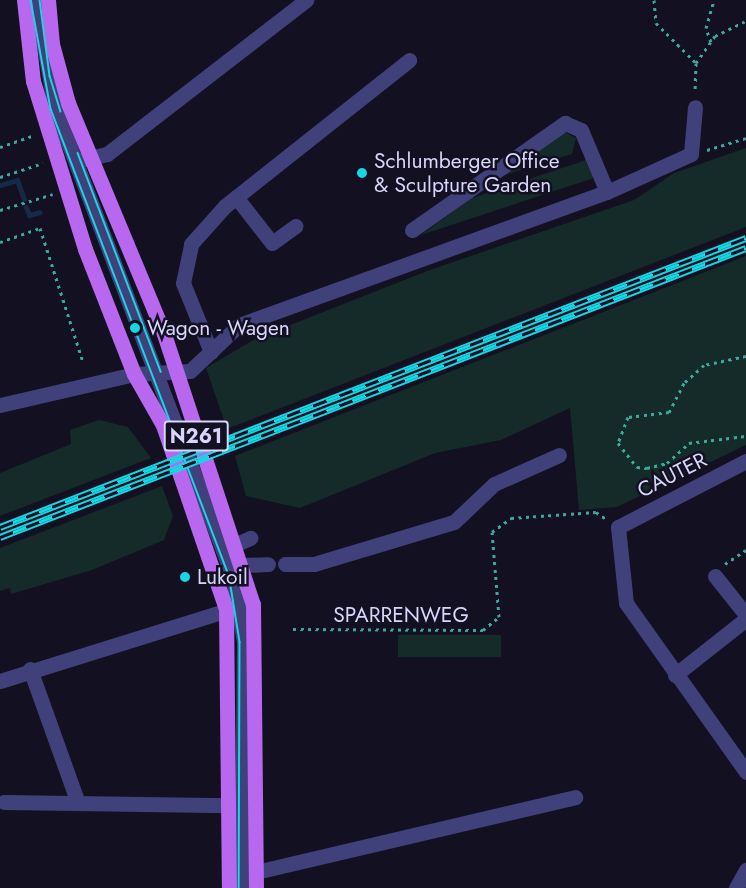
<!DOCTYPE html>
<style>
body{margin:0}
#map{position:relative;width:746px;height:888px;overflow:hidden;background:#121021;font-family:Jost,sans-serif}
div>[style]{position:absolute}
.green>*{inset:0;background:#142b29}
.stream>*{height:5px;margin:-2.5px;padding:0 2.5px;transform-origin:2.5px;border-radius:2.5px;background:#152a46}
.path>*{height:3px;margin-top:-1.5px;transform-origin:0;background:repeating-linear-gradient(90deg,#3ba89e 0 3px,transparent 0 7.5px)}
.minor>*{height:15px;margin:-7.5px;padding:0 7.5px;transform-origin:7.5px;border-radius:7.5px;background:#40407b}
.major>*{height:15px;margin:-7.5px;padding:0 7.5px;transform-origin:7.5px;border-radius:7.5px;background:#b868ef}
.tram>*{height:1.5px;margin:-0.75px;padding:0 0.75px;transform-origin:0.75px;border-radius:0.75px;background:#18d5e3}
.rail>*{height:7px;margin-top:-3.5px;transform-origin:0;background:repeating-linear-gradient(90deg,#121021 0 14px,#18d5e3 0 28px);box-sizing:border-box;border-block:2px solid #18d5e3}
.dots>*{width:16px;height:16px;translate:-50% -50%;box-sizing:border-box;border:3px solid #121021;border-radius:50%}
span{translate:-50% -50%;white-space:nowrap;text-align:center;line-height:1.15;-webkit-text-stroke:5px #121021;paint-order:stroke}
.shield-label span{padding:2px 4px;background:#121021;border:2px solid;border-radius:4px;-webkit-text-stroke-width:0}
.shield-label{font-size:20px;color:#d8d5fa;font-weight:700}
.poi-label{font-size:21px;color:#d8d5fa}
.left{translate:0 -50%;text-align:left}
.street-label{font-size:21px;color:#d8d5fa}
</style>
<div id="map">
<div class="green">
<div style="clip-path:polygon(562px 131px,576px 138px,572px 154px,501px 176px)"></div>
<div style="clip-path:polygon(746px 148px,746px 227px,227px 429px,206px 368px,255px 339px,427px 271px,634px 200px,674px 173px)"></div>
<div style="clip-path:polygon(589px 159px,597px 177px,421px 235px,472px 198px)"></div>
<div style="clip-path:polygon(746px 256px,746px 445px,617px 507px,579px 510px,570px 408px,501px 440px,435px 453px,300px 508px,246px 496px,235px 456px)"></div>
<div style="clip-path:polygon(99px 420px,128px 427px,151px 458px,0 516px,0 473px,71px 444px,70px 430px)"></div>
<div style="clip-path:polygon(162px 486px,173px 516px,164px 540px,92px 570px,11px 594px,10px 588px,0 591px,0 548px)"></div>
<div style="clip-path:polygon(398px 635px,501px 635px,501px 657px,398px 657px)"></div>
</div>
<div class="stream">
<div style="left:0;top:185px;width:18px;rotate:-16deg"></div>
<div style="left:17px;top:180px;width:20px;rotate:70deg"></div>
<div style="left:26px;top:207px;width:9px;rotate:69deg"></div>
<div style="left:29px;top:215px;width:11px;rotate:-15deg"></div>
</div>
<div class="path">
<div style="left:654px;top:0;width:23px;rotate:85deg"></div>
<div style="left:656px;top:23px;width:57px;rotate:45deg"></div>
<div style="left:696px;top:63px;width:28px;rotate:92deg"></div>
<div style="left:711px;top:42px;width:15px;rotate:-110deg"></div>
<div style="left:706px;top:28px;width:29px;rotate:-74deg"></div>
<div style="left:696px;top:63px;width:33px;rotate:-55deg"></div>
<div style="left:715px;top:36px;width:34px;rotate:-26deg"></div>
<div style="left:0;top:147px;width:37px;rotate:-19deg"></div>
<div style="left:707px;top:150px;width:41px;rotate:-17.1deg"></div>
<div style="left:0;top:177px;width:45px;rotate:-18deg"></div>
<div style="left:0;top:210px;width:55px;rotate:-16.8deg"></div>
<div style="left:0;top:242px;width:42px;rotate:-19.3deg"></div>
<div style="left:40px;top:228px;width:141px;rotate:72.2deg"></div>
<div style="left:746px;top:356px;width:43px;rotate:167.9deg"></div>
<div style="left:704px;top:365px;width:27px;rotate:138deg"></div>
<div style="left:684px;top:383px;width:33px;rotate:117deg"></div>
<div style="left:669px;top:412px;width:41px;rotate:173deg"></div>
<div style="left:628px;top:417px;width:28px;rotate:111deg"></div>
<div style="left:618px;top:443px;width:31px;rotate:52deg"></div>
<div style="left:637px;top:467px;width:10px;rotate:6deg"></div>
<div style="left:647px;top:468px;width:21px;rotate:-14deg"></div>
<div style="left:667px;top:463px;width:30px;rotate:-42deg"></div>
<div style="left:689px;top:443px;width:57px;rotate:-7deg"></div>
<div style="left:725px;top:564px;width:25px;rotate:-34deg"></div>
<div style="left:293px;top:629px;width:190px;rotate:0.3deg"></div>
<div style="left:483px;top:630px;width:21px;rotate:-39deg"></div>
<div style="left:499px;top:617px;width:85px;rotate:-94.7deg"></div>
<div style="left:492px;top:532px;width:24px;rotate:-36deg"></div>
<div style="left:511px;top:518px;width:85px;rotate:-4deg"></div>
<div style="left:596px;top:512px;width:12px;rotate:35deg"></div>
</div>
<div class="minor">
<div style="left:36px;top:0;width:110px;rotate:80deg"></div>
<div style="left:55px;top:108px;width:498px;rotate:69.2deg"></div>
<div style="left:232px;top:573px;width:70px;rotate:80.1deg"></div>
<div style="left:244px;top:642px;width:246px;rotate:90.5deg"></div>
<div style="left:81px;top:160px;width:27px;rotate:-13deg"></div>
<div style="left:107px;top:154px;width:252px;rotate:-37.7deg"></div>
<div style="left:236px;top:197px;width:58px;rotate:52deg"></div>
<div style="left:272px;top:243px;width:29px;rotate:-36deg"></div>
<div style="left:412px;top:230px;width:187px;rotate:-35deg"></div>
<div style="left:565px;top:123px;width:17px;rotate:24deg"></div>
<div style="left:581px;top:130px;width:67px;rotate:67.2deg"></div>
<div style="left:211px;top:352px;width:74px;rotate:-112.1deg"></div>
<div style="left:183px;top:283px;width:40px;rotate:-78deg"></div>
<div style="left:191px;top:244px;width:51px;rotate:-48.2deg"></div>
<div style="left:225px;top:206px;width:235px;rotate:-38.4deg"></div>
<div style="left:0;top:405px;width:138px;rotate:-13deg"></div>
<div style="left:134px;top:374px;width:56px;rotate:-3.1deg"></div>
<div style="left:190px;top:371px;width:67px;rotate:-43.2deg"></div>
<div style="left:239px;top:325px;width:391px;rotate:-19.9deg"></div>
<div style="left:607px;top:192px;width:92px;rotate:-24.3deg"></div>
<div style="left:691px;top:154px;width:47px;rotate:-85.1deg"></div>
<div style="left:746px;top:461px;width:144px;rotate:152.7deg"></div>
<div style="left:618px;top:527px;width:76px;rotate:84deg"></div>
<div style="left:626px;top:603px;width:207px;rotate:54.6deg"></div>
<div style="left:223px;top:550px;width:30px;rotate:-24deg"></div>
<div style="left:285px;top:564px;width:29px"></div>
<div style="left:314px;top:564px;width:146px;rotate:-16.7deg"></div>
<div style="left:454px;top:522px;width:55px;rotate:-43.5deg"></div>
<div style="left:494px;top:484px;width:71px;rotate:-24deg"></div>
<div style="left:243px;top:565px;width:25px;rotate:-2deg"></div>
<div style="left:715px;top:576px;width:50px;rotate:51.5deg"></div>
<div style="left:30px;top:669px;width:142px;rotate:70.3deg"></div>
<div style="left:675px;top:675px;width:90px;rotate:-38.3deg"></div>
<div style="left:0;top:681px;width:249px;rotate:-17.3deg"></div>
<div style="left:4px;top:802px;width:226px;rotate:0.8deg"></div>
<div style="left:256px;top:872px;width:328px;rotate:-13.2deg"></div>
<div style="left:736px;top:888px;width:21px;rotate:-61deg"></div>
</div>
<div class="major">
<div style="left:24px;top:0;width:81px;rotate:83.7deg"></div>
<div style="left:33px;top:81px;width:176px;rotate:72.8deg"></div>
<div style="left:85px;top:249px;width:134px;rotate:68.6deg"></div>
<div style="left:134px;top:374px;width:59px;rotate:60.4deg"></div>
<div style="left:163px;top:425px;width:194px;rotate:71.1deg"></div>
<div style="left:226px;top:609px;width:279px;rotate:89.4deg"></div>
<div style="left:48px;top:0;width:44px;rotate:84.8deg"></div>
<div style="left:52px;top:44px;width:61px;rotate:74.8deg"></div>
<div style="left:68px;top:103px;width:250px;rotate:67.4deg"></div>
<div style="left:164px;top:334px;width:284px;rotate:71.8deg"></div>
<div style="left:253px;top:604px;width:284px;rotate:89.4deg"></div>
</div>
<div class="tram">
<div style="left:31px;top:0;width:111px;rotate:79.6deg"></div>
<div style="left:51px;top:109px;width:498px;rotate:69.1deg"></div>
<div style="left:229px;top:574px;width:69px;rotate:80.8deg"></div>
<div style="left:240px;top:642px;width:246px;rotate:90.2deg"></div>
<div style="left:40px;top:0;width:77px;rotate:82.5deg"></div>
<div style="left:50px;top:76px;width:37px;rotate:73deg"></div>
<div style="left:78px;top:153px;width:234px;rotate:69.2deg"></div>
</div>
<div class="rail">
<div style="left:0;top:527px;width:800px;rotate:-21.18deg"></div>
<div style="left:0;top:537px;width:800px;rotate:-21.18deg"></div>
</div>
<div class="dots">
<div style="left:362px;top:173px;background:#18d5e3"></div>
<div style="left:135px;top:328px;background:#18d5e3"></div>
<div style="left:185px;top:577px;background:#18d5e3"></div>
</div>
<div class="shield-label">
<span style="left:196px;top:436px">N261</span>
</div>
<div class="poi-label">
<span class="left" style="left:374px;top:173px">Schlumberger Office<br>&amp; Sculpture Garden</span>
<span class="left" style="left:147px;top:328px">Wagon - Wagen</span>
<span class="left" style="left:197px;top:577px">Lukoil</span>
</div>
<div class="street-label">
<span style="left:672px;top:475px;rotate:-27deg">CAUTER</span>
<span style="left:401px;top:615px">SPARRENWEG</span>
</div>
</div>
